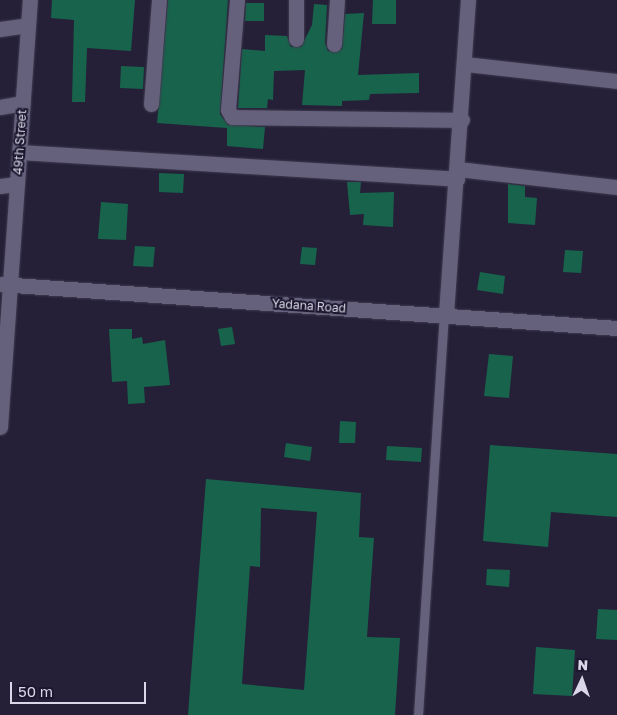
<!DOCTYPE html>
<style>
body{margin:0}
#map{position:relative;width:617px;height:715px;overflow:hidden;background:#252038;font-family:"Golos Text",sans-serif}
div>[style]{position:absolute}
.building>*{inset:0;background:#18634c}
.roads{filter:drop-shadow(0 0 1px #3f3b4f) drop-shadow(0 0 1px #3f3b4f)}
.service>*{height:9px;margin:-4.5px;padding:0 4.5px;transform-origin:4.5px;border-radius:4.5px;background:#65617d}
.minor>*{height:15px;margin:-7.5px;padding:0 7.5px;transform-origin:7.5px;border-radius:7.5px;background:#65617d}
span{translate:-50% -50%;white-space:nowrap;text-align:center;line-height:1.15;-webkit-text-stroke:4px #1c172e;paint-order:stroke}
.street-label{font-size:12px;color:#dad8e8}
.north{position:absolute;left:557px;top:655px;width:50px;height:50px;-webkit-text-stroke:4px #1c172e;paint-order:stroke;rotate:3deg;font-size:14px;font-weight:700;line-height:20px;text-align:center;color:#dad8e8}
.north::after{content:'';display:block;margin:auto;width:18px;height:22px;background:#dad8e8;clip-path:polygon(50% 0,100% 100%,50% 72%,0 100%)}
.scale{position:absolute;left:10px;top:682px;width:136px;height:22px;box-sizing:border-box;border:2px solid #dad8e8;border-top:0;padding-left:6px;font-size:15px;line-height:18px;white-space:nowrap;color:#dad8e8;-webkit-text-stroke:4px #1c172e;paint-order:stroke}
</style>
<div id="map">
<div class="building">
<div style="clip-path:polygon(52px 0,135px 0,131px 51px,87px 48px,85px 102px,72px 102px,74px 20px,51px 18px)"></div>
<div style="clip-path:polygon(168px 0,228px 0,220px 114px,228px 125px,265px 127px,263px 149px,227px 146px,227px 128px,157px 123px)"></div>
<div style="clip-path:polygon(373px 0,396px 0,396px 24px,372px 24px)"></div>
<div style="clip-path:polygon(246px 3px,264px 3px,264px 21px,245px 21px)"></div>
<div style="clip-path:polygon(314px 4px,327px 5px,325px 43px,328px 51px,342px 49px,345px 14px,364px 13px,358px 75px,419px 73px,419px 93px,370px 94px,369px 100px,342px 101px,342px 106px,302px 105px,305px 70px,274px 71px,273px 100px,268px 99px,267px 108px,238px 108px,242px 49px,265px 51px,265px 35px,287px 36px,291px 47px,301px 47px,312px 25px)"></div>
<div style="clip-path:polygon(121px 66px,144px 67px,143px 89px,120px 88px)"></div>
<div style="clip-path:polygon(159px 173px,184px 174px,183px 193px,159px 192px)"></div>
<div style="clip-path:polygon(347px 182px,361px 182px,360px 193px,394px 192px,393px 227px,363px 225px,364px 214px,350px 215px)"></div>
<div style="clip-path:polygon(508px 184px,525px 186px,525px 197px,537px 198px,535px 225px,508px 223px)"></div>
<div style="clip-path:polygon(101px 202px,128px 204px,126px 240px,98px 239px)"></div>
<div style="clip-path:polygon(135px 246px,155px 247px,153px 267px,133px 266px)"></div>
<div style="clip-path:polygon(302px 247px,317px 248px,315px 265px,300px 264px)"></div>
<div style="clip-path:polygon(565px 250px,583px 251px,581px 273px,563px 272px)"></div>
<div style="clip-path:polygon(480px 272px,505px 276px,503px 294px,477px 290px)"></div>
<div style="clip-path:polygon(232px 327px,235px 344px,221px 346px,218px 329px)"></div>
<div style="clip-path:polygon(109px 329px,132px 329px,132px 339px,142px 337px,143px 344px,165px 340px,170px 385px,144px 387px,145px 403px,128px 404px,127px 381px,112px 382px)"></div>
<div style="clip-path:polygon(489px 354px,513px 356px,509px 398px,484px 396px)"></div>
<div style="clip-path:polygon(340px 421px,356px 422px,355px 443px,339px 443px)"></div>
<div style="clip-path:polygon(286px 443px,312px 447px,310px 461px,284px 457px)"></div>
<div style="clip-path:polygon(490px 445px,617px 454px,617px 517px,551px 512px,548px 547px,483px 541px)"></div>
<div style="clip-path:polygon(387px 446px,422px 448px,421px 462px,386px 460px)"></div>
<div style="clip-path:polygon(evenodd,206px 479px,361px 493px,359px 537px,374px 538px,367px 637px,400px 638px,395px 715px,188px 715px,206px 479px,261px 508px,317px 512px,304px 690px,242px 684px,250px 566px,260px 567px,261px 508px)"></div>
<div style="clip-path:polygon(487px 569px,510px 570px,509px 587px,486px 585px)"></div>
<div style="clip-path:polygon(598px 609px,617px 610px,617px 640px,596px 639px)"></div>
<div style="clip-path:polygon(536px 647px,575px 650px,572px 696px,533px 694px)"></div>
</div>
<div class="roads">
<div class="service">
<div style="left:418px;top:715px;width:400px;rotate:-86.3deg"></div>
</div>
<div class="minor">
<div style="left:237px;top:0;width:110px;rotate:94.7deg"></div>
<div style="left:228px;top:110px;width:8px;rotate:60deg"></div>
<div style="left:232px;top:117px;width:230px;rotate:0.7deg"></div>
<div style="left:0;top:29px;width:28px;rotate:-8deg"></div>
<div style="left:296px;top:39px;width:39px;rotate:-90deg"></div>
<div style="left:334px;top:44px;width:44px;rotate:-86.1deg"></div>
<div style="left:465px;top:64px;width:153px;rotate:6.4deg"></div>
<div style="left:151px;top:104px;width:104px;rotate:-85.6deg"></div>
<div style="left:0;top:107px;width:23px;rotate:-10deg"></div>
<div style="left:19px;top:152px;width:439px;rotate:3.5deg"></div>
<div style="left:458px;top:169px;width:160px;rotate:6.5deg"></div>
<div style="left:0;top:186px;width:17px;rotate:-7deg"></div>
<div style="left:0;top:284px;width:619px;rotate:4.08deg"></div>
<div style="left:446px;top:314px;width:315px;rotate:-86deg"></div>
<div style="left:0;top:427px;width:428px;rotate:-86deg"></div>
</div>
</div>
<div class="street-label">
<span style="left:20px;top:142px;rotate:-86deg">49th Street</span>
<span style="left:309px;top:306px;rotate:4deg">Yadana Road</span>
</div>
<div class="north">N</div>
<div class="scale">50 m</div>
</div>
